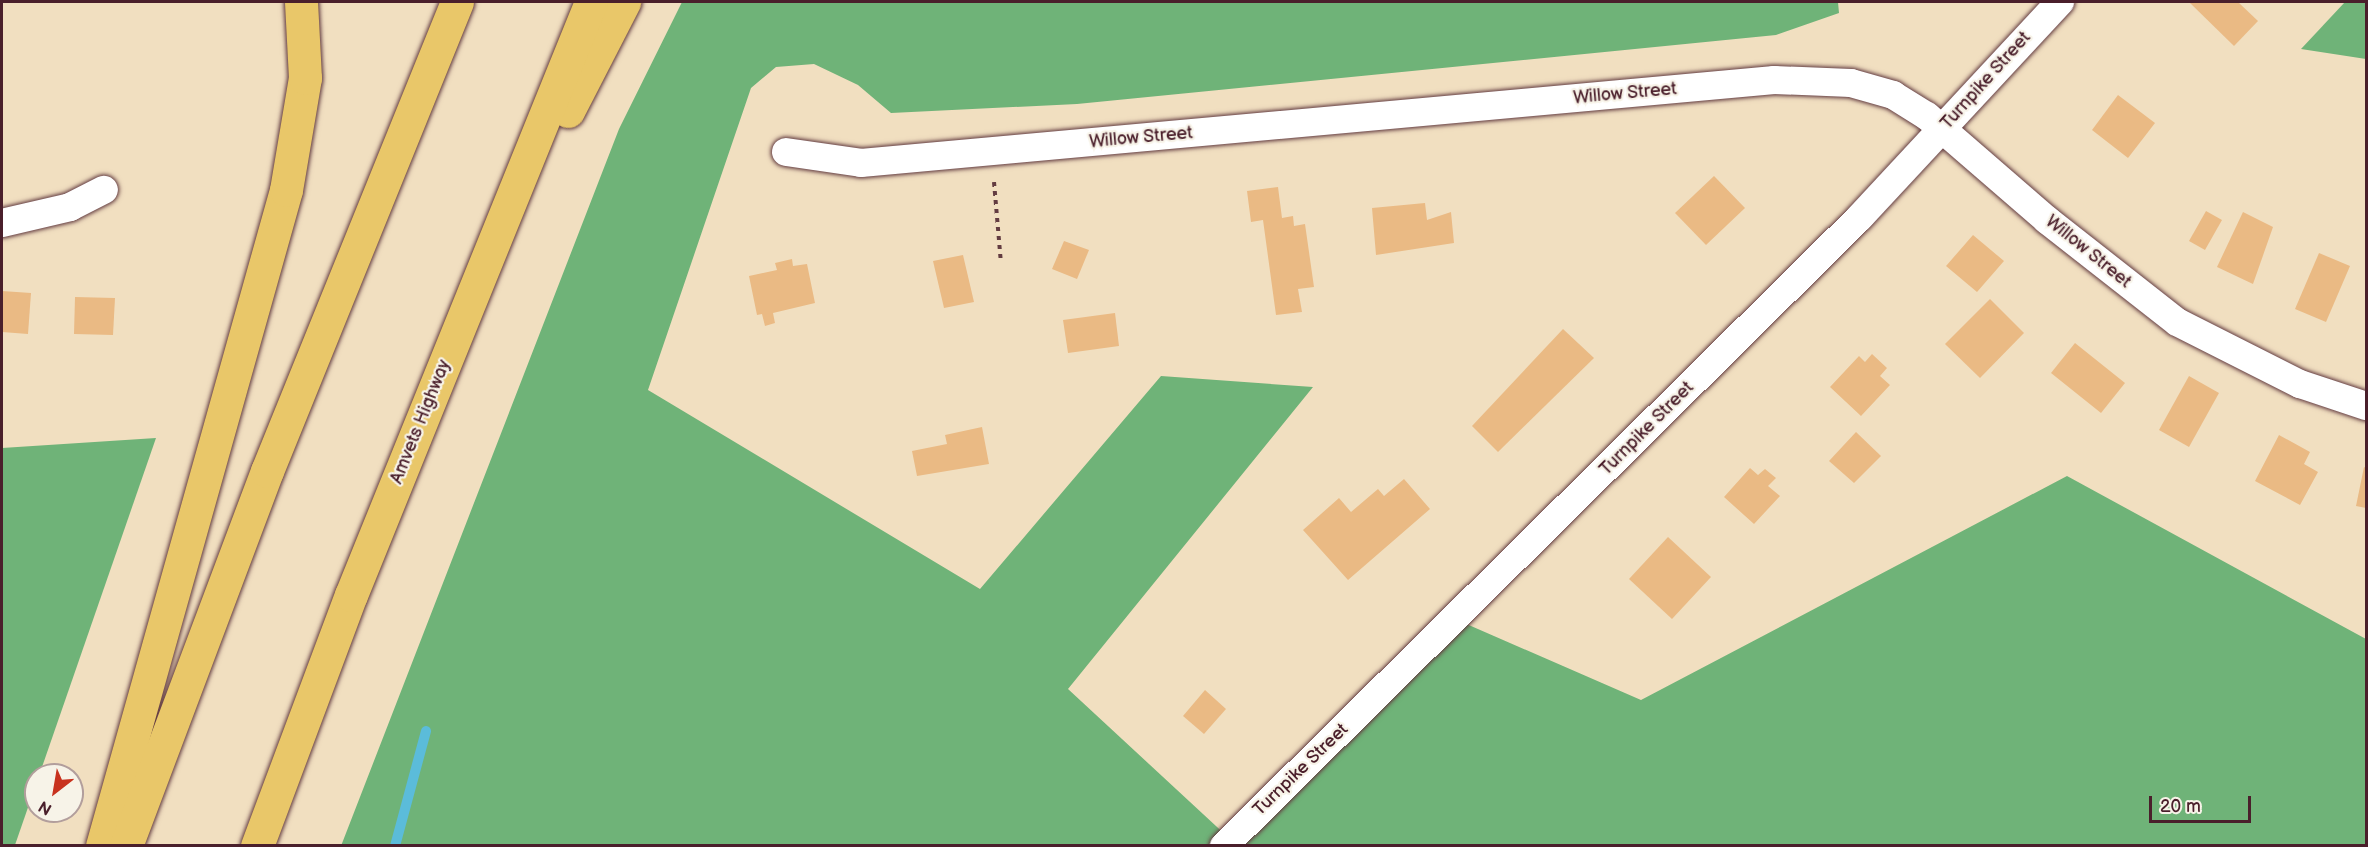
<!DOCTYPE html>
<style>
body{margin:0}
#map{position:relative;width:2368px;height:847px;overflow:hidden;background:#f1dfc0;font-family:"Balsamiq Sans",sans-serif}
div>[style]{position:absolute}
.forest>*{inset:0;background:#6fb378}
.stream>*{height:10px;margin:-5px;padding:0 5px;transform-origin:5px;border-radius:5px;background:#5bbcda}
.building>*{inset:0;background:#eaba84}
.path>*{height:4px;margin-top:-2px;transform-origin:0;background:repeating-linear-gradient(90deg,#633c41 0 4.5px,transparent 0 9px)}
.roads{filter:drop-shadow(0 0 2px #633c41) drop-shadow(0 0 2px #633c41)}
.minor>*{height:28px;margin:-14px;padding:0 14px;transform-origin:14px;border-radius:14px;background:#fff}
.motorway>*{height:33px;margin:-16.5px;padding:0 16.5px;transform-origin:16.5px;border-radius:16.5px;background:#e9c769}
span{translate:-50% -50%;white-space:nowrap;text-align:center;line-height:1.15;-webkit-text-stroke:4.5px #f7f3e8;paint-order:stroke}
.street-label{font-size:18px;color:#4a1f2b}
.frame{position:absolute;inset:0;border:3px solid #4a1f2b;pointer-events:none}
.north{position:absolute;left:24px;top:763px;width:60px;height:60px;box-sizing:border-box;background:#f7f3e8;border:2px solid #b29e9c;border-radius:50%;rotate:211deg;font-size:16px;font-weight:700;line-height:24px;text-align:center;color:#4a1f2b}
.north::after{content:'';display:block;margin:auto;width:21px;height:27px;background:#c8321e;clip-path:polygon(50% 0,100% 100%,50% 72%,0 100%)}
.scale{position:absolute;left:2149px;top:796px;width:102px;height:27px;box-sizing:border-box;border:3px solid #4a1f2b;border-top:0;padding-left:8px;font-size:18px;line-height:21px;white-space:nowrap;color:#4a1f2b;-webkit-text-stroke:4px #f7f3e8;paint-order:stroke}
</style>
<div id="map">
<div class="forest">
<div style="clip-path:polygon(682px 2px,1838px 2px,1839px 13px,1776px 35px,1077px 104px,891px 113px,858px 85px,814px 64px,776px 67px,751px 88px,648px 390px,980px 589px,1161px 376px,1313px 387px,1068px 689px,1230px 839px,1455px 619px,1641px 700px,2067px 476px,2366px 639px,2366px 845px,341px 846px,619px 129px)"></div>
<div style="clip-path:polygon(2345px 2px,2366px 2px,2366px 59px,2301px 49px)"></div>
<div style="clip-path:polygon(156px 438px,15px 845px,2px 845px,2px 448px)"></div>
</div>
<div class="stream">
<div style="left:395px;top:846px;width:119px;rotate:-74.9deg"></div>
</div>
<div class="building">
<div style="clip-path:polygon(2189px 2px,2238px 2px,2258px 21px,2234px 46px)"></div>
<div style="clip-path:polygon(2118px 95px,2155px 123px,2128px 158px,2092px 130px)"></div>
<div style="clip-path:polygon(1714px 176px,1745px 208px,1706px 245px,1675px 213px)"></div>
<div style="clip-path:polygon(1278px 187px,1282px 218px,1293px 216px,1294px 226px,1305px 224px,1314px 287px,1298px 289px,1302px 312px,1276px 315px,1263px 220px,1251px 222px,1247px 191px)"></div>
<div style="clip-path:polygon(1425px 203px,1427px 220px,1451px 212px,1454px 243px,1376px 255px,1372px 208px)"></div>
<div style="clip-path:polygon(2206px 211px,2222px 220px,2205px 250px,2189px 241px)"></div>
<div style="clip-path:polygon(2243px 212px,2273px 227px,2253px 284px,2217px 267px)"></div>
<div style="clip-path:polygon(1973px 235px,2004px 261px,1977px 292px,1946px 266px)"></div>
<div style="clip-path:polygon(1064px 241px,1089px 250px,1077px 279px,1052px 269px)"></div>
<div style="clip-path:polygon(2319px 253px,2350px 266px,2326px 322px,2295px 309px)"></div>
<div style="clip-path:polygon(963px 255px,974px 302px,944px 308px,933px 261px)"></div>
<div style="clip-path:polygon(792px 259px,793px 266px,807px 264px,815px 303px,773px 313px,775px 323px,765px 326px,762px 314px,757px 315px,749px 276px,777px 270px,775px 263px)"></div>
<div style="clip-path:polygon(2px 291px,31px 293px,28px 334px,2px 332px)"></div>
<div style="clip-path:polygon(75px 297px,115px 298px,113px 335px,74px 334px)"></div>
<div style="clip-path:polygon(1990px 299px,2024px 333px,1980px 378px,1945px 344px)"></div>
<div style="clip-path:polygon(1115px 313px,1119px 346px,1068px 353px,1063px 320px)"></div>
<div style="clip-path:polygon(1563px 329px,1594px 358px,1498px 452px,1472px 426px)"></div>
<div style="clip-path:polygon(2075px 343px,2125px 383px,2101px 413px,2051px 373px)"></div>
<div style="clip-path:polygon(1872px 354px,1887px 368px,1880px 376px,1890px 385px,1861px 416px,1830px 387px,1859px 356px,1865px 362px)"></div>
<div style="clip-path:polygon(2189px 376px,2219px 393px,2189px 447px,2159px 430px)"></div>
<div style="clip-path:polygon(982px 427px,989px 464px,917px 476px,912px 451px,947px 444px,945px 435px)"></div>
<div style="clip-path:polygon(1856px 432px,1881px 456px,1854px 483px,1829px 461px)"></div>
<div style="clip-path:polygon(2279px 435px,2310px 452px,2304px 464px,2318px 472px,2300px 505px,2255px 481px)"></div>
<div style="clip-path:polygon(2364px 467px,2366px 468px,2366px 508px,2356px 506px)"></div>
<div style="clip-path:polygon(1750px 468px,1758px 475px,1765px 469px,1776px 478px,1768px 486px,1780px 496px,1754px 524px,1724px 497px)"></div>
<div style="clip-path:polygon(1404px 479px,1430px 509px,1348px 580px,1303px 530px,1339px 498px,1351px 512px,1378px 489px,1384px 496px)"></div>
<div style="clip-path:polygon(1668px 537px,1711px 577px,1672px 619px,1629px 579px)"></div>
<div style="clip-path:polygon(1205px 690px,1226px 709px,1204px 734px,1183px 716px)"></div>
</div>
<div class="path">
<div style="left:994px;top:182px;width:81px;rotate:85.1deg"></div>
</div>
<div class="roads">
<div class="minor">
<div style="left:786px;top:152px;width:76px;rotate:8.3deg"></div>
<div style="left:861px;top:163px;width:917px;rotate:-5.19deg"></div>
<div style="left:1774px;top:80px;width:77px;rotate:2.2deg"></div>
<div style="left:1851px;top:83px;width:44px;rotate:15.9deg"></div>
<div style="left:1893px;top:95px;width:40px;rotate:32deg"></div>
<div style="left:1927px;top:116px;width:159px;rotate:40.9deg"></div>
<div style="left:2047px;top:220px;width:165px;rotate:38.1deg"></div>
<div style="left:2177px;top:322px;width:138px;rotate:26.8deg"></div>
<div style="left:2300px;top:384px;width:70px;rotate:18.4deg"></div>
<div style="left:2px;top:223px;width:70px;rotate:-13.2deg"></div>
<div style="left:70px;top:207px;width:38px;rotate:-27deg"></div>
<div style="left:1224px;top:846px;width:895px;rotate:-44.68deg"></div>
<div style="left:1860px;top:217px;width:294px;rotate:-47.1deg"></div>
</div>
<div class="motorway">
<div style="left:568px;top:111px;width:123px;rotate:-62.8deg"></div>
<div style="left:102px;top:846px;width:681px;rotate:-74.33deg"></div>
<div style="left:286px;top:190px;width:114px;rotate:-80.4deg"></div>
<div style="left:305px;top:78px;width:76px;rotate:-93deg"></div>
<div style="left:126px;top:846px;width:401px;rotate:-69.4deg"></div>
<div style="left:267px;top:471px;width:506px;rotate:-67.95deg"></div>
<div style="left:257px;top:846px;width:268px;rotate:-69.5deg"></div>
<div style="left:351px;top:595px;width:640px;rotate:-67.97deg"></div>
</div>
</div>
<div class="street-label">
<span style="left:1986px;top:81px;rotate:-48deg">Turnpike Street</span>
<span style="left:1625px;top:94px;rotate:-5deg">Willow Street</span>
<span style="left:1141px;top:138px;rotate:-5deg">Willow Street</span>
<span style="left:2088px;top:252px;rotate:39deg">Willow Street</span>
<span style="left:421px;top:422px;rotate:-68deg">Amvets Highway</span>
<span style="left:1647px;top:429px;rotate:-45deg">Turnpike Street</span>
<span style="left:1301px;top:770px;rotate:-44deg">Turnpike Street</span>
</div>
<div class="frame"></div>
<div class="north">N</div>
<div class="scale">20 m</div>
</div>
